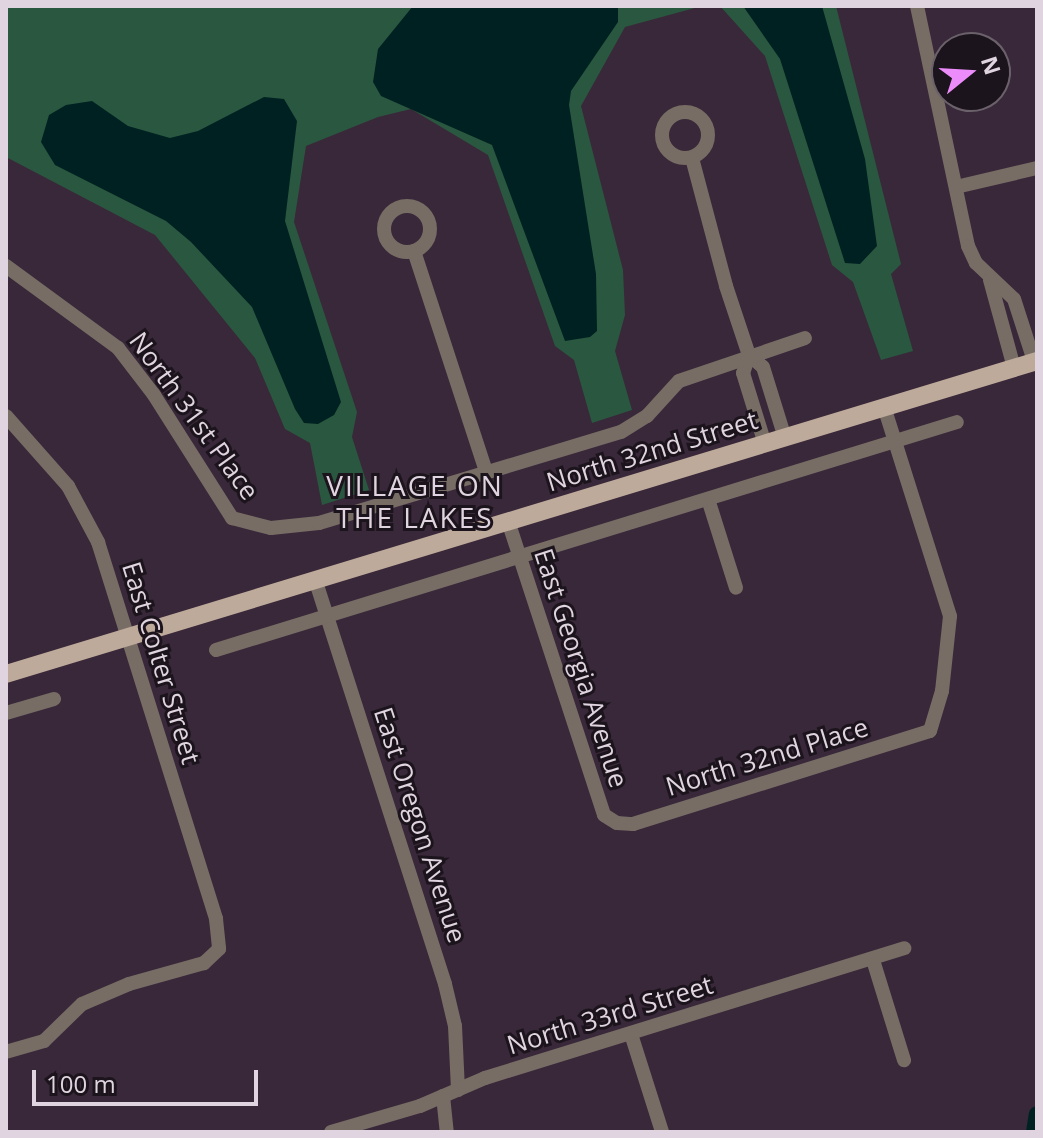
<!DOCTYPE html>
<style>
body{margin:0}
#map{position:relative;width:1043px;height:1138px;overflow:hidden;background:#392839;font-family:"Open Sans",sans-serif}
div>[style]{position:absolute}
.green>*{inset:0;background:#2a573f}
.water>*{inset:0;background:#002122}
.canal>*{height:16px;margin:-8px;padding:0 8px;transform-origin:8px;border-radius:8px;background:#002122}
.minor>*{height:14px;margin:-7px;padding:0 7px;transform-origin:7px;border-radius:7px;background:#776d65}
.minor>.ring{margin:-7px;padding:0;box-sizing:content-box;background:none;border:14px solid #776d65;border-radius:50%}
.major>*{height:18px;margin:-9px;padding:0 9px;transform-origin:9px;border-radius:9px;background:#beaa9a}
span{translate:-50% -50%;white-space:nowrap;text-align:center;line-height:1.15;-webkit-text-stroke:6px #1c141c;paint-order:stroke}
.street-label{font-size:26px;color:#dfd4df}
.neighbourhood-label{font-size:28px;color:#dfd4df;letter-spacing:2px}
.frame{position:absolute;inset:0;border:8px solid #dfd4df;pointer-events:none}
.north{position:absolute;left:931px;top:32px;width:80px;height:80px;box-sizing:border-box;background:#1c141c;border:2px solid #6a616a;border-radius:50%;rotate:72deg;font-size:22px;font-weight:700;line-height:32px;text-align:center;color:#dfd4df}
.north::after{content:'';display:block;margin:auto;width:28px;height:36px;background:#ec8cfb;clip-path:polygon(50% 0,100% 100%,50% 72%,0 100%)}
.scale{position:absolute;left:32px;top:1070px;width:226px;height:36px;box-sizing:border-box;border:4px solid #dfd4df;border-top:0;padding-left:10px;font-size:24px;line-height:28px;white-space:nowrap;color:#dfd4df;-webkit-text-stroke:6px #1c141c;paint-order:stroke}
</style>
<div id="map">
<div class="green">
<div style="clip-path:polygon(6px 6px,702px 6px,625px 27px,581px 106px,623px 270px,625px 315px,615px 351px,632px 410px,592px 423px,574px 360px,555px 346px,488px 155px,411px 109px,378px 117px,306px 146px,294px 222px,357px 412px,352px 437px,369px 490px,322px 505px,310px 443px,285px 429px,255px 358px,155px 235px,6px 157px)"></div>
<div style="clip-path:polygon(720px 6px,836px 6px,901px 264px,891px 274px,913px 351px,881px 360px,853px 282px,832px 265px,765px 56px)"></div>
</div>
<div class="water">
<div style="clip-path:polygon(413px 6px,618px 6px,618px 22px,571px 91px,569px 105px,596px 274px,597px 331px,590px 337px,565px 341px,492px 145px,381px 96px,373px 82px,378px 49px)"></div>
<div style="clip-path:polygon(743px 6px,822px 6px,865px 159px,877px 246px,860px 264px,845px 263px,780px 59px)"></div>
<div style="clip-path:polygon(264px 97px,284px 99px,297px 121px,285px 221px,341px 402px,334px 415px,318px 424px,304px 423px,295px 409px,252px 307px,191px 242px,166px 221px,55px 165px,41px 142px,49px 115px,66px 105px,92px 101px,128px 126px,170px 138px,198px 131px)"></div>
</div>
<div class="canal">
<div style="left:1034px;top:1132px;width:18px;rotate:-81deg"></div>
</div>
<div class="minor">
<div style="left:917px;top:6px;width:245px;rotate:78deg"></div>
<div style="left:968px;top:246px;width:19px;rotate:65deg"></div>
<div style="left:976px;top:263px;width:52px;rotate:43.5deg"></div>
<div style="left:1014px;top:299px;width:65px;rotate:72.1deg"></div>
<div class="ring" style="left:662px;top:112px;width:32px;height:32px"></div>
<div style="left:692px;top:158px;width:132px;rotate:75.1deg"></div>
<div style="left:726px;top:286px;width:73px;rotate:71.6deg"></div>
<div style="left:749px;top:355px;width:18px;rotate:41deg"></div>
<div style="left:763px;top:367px;width:74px;rotate:72.8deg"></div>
<div style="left:956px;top:187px;width:83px;rotate:-13.2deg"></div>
<div class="ring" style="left:384px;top:206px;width:32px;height:32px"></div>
<div style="left:414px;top:251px;width:231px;rotate:71.9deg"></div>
<div style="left:6px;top:266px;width:139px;rotate:36.2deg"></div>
<div style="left:118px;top:348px;width:59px;rotate:52.5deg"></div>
<div style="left:154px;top:395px;width:146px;rotate:57.6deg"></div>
<div style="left:232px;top:518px;width:40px;rotate:14.4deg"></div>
<div style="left:271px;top:528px;width:48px;rotate:-5.9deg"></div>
<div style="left:319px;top:523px;width:315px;rotate:-16.8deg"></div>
<div style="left:621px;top:432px;width:31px;rotate:-32deg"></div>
<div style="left:647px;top:416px;width:47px;rotate:-47.6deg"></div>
<div style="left:679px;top:381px;width:133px;rotate:-18.8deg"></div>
<div style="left:990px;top:280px;width:91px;rotate:74.7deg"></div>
<div style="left:749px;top:355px;width:19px;rotate:108deg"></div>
<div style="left:743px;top:373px;width:74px;rotate:72.8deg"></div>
<div style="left:6px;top:416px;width:94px;rotate:48.5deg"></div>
<div style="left:68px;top:486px;width:64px;rotate:61.8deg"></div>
<div style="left:98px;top:542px;width:395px;rotate:72.6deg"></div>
<div style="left:216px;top:919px;width:30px;rotate:84deg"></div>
<div style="left:219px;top:949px;width:21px;rotate:137deg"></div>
<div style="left:204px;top:963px;width:78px;rotate:164.4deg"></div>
<div style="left:129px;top:984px;width:51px;rotate:156.9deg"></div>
<div style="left:82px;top:1004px;width:53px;rotate:135.8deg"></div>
<div style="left:44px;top:1041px;width:40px;rotate:164deg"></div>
<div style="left:708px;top:499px;width:93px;rotate:72.5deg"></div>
<div style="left:508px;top:521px;width:309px;rotate:71.9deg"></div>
<div style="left:604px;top:815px;width:15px;rotate:32deg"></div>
<div style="left:617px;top:823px;width:16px;rotate:4deg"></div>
<div style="left:633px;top:824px;width:311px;rotate:-17.4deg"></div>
<div style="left:930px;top:731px;width:42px;rotate:-73.3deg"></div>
<div style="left:942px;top:691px;width:75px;rotate:-83.9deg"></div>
<div style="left:950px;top:616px;width:219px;rotate:-107.5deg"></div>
<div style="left:315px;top:579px;width:425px;rotate:72.2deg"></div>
<div style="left:445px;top:984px;width:43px;rotate:76.6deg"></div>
<div style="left:455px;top:1026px;width:64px;rotate:87.3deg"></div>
<div style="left:216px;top:650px;width:775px;rotate:-17.1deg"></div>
<div style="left:6px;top:713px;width:50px;rotate:-16.3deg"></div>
<div style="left:873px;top:960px;width:105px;rotate:72.8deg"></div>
<div style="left:631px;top:1034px;width:103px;rotate:72.4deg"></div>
<div style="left:443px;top:1096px;width:36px;rotate:84deg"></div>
<div style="left:331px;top:1132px;width:93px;rotate:-16.3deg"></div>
<div style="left:420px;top:1106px;width:71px;rotate:-23.3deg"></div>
<div style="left:485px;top:1078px;width:439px;rotate:-17.2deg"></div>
</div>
<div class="major">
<div style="left:6px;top:674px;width:1077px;rotate:-16.89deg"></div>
</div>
<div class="street-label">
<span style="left:194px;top:416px;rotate:54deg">North 31st Place</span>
<span style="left:652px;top:451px;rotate:-17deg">North 32nd Street</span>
<span style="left:161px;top:663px;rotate:73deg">East Colter Street</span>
<span style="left:581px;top:668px;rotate:72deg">East Georgia Avenue</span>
<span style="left:767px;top:757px;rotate:-17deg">North 32nd Place</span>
<span style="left:420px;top:825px;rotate:72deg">East Oregon Avenue</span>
<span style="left:610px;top:1015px;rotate:-17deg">North 33rd Street</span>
</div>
<div class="neighbourhood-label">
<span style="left:415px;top:501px">VILLAGE ON<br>THE LAKES</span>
</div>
<div class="frame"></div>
<div class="north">N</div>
<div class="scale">100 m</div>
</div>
